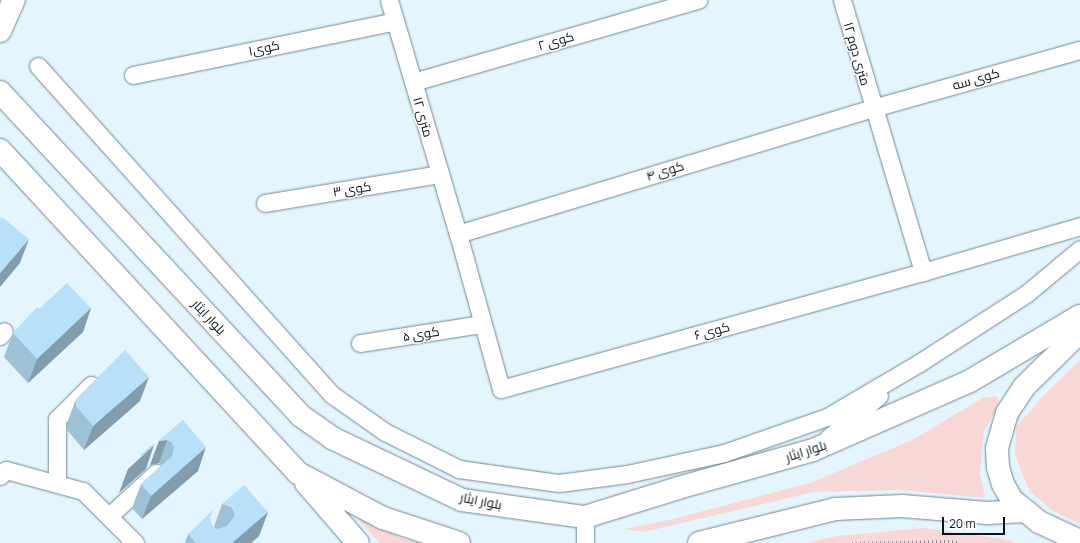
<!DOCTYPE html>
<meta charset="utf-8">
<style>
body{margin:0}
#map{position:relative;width:1080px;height:543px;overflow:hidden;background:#e5f5fe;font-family:Manrope,Cairo,sans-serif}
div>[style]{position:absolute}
.green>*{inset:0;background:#f8d8d7}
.path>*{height:2.5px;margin-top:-1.25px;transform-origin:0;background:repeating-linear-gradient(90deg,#818d94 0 1px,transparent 0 4px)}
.roads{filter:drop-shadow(0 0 1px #708896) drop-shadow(0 0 1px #708896)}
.street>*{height:17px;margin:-8.5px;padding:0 8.5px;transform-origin:8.5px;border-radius:8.5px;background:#fff}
.secondary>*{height:22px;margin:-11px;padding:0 11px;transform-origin:11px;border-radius:11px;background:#fff}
.wall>*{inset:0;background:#9ec1d5}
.shaded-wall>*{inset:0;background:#819dae}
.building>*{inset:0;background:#b8e0f8}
span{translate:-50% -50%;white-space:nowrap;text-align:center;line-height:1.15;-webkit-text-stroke:3px #fff;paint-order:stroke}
.street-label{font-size:13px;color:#0b1419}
.scale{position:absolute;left:942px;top:517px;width:63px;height:18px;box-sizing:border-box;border:2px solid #0b1419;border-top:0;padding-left:5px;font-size:12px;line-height:14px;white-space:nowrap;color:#0b1419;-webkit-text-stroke:3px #fff;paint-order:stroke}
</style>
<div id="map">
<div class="green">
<div style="clip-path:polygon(1080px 360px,1080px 524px,1051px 510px,1029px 490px,1015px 455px,1016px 427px,1044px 395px)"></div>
<div style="clip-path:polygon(997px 396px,999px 405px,984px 431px,980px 472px,985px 498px,900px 490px,814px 492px,644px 532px,625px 529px,673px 519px,810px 483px,912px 440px,983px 398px)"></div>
<div style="clip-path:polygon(355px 515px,404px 539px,418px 543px,379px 543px)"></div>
<div style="clip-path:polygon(924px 528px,1004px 539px,1017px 543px,806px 543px,837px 536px)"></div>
</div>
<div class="path">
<div style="left:852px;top:543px;width:100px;rotate:-1.1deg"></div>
<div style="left:952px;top:541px;width:8px;rotate:14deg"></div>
</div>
<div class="roads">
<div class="street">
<div style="left:389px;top:0;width:244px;rotate:73.6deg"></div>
<div style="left:458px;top:234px;width:161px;rotate:74.5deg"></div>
<div style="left:501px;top:389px;width:438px;rotate:-15.5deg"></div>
<div style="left:923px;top:272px;width:164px;rotate:-16.3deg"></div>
<div style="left:842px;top:0;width:284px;rotate:73.4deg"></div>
<div style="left:38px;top:66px;width:440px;rotate:48.2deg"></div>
<div style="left:331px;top:394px;width:66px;rotate:35.1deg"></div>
<div style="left:385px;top:432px;width:83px;rotate:26.6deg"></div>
<div style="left:459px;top:469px;width:101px;rotate:8deg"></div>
<div style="left:559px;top:483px;width:69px;rotate:-7.5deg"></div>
<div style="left:627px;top:474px;width:99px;rotate:-12.2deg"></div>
<div style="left:724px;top:453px;width:109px;rotate:-19.3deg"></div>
<div style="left:827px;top:417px;width:107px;rotate:-30.4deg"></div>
<div style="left:919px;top:363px;width:127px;rotate:-32.8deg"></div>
<div style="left:1026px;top:294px;width:70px;rotate:-39.8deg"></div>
<div style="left:133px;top:75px;width:268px;rotate:-11.6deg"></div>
<div style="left:413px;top:82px;width:297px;rotate:-16.1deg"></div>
<div style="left:265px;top:203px;width:177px;rotate:-9.4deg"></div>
<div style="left:458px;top:234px;width:434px;rotate:-16.9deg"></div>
<div style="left:873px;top:108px;width:215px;rotate:-15.7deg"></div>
<div style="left:0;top:336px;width:6px;rotate:-51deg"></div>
<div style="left:360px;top:343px;width:123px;rotate:-8.9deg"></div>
<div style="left:828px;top:438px;width:66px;rotate:-39.5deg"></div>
<div style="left:0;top:476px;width:8px;rotate:-45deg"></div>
<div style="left:6px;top:470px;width:80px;rotate:15.3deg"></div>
<div style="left:83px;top:491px;width:74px;rotate:45deg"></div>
<div style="left:57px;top:484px;width:65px;rotate:-90deg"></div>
<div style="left:57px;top:419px;width:48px;rotate:-45deg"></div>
<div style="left:109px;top:516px;width:64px;rotate:-42.5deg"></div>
<div style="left:585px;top:517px;width:26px;rotate:90deg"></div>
</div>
<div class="secondary">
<div style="left:0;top:31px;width:34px;rotate:-66deg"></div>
<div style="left:0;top:92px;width:442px;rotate:47.1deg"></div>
<div style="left:301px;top:416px;width:38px;rotate:35deg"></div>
<div style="left:332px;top:438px;width:144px;rotate:25.5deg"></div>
<div style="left:462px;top:500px;width:124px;rotate:7.9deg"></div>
<div style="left:585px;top:517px;width:97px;rotate:-17.3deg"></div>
<div style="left:678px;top:488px;width:140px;rotate:-15.7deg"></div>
<div style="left:813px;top:450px;width:171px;rotate:-23.7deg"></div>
<div style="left:970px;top:381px;width:128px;rotate:-30.6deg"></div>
<div style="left:0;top:150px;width:439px;rotate:47.3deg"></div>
<div style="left:298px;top:473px;width:96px;rotate:27.9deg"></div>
<div style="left:383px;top:518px;width:80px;rotate:18.2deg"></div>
<div style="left:1080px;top:332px;width:78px;rotate:135.5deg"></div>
<div style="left:1024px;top:387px;width:31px;rotate:123deg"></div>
<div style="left:1007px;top:413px;width:37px;rotate:106deg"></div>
<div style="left:997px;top:449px;width:18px;rotate:87deg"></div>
<div style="left:998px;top:467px;width:18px;rotate:74deg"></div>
<div style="left:1003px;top:484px;width:18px;rotate:61deg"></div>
<div style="left:1012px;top:500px;width:35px;rotate:39deg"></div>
<div style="left:1039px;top:522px;width:45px;rotate:24.9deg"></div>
<div style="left:306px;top:483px;width:79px;rotate:49.1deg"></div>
<div style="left:699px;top:543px;width:140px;rotate:-14deg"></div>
<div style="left:835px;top:509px;width:67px;rotate:-2.6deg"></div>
<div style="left:902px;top:506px;width:85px;rotate:4.7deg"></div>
<div style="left:987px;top:513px;width:39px;rotate:-3deg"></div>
</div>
</div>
<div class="wall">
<div style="clip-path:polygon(91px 308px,83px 332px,28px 383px,4px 357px,13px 333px,39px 309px)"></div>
<div style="clip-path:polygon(76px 399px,140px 401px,84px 450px,67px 430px,67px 423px)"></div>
<div style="clip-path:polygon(183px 420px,198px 471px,142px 519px,132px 508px,141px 484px,162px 465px,159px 463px,150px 465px,159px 441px)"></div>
<div style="clip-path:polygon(222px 504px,268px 512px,259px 536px,251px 543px,185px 543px,188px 534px,210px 518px,212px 526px,214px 527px)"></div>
</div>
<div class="shaded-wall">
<div style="clip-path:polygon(29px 239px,20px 263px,0 287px,0 273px)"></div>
<div style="clip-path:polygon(91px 308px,83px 332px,28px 383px,37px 359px)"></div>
<div style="clip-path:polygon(149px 377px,140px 401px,84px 450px,93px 426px)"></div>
<div style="clip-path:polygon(167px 440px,159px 463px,150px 465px,159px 441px)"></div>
<div style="clip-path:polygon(154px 445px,146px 469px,119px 493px,128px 469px)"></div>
<div style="clip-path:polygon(206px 447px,198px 471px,142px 519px,151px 496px)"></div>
<div style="clip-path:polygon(268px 512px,259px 536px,251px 543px,232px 543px)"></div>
</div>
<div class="building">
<div style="clip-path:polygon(2px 217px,29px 239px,0 273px,0 219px)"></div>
<div style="clip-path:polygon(67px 283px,91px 308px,37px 359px,13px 333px,37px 307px,39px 309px)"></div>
<div style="clip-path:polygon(125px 350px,149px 377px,93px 426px,76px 406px,76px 399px)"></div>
<div style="clip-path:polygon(183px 420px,206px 447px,151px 496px,141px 484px,172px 456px,174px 447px,172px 443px,167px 440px,159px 441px)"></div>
<div style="clip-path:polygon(153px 444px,154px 445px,128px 469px,142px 456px,140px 455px)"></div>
<div style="clip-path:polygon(244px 485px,268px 512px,232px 543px,196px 543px,188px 534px,214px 509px,210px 517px,212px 526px,217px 529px,227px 526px,234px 517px,234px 512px,231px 507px,222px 504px)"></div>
</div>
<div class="street-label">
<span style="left:556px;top:41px;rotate:-16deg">کوی ۲</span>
<span style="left:264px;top:48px;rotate:-12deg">کوی۱</span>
<span style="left:857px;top:54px;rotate:74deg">۱۲ متری دوم</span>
<span style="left:976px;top:79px;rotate:-16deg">کوی سه</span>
<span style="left:423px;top:117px;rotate:74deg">۱۲ متری</span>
<span style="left:665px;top:171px;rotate:-17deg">کوی ۴</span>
<span style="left:352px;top:189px;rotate:-9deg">کوی ۳</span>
<span style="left:209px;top:317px;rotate:47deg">بلوار ایثار</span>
<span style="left:712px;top:331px;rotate:-15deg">کوی ۶</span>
<span style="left:421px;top:334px;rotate:-9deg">کوی ۵</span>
<span style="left:806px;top:451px;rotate:-18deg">بلوار ایثار</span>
<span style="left:481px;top:501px;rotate:11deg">بلوار ایثار</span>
</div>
<div class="scale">20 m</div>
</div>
